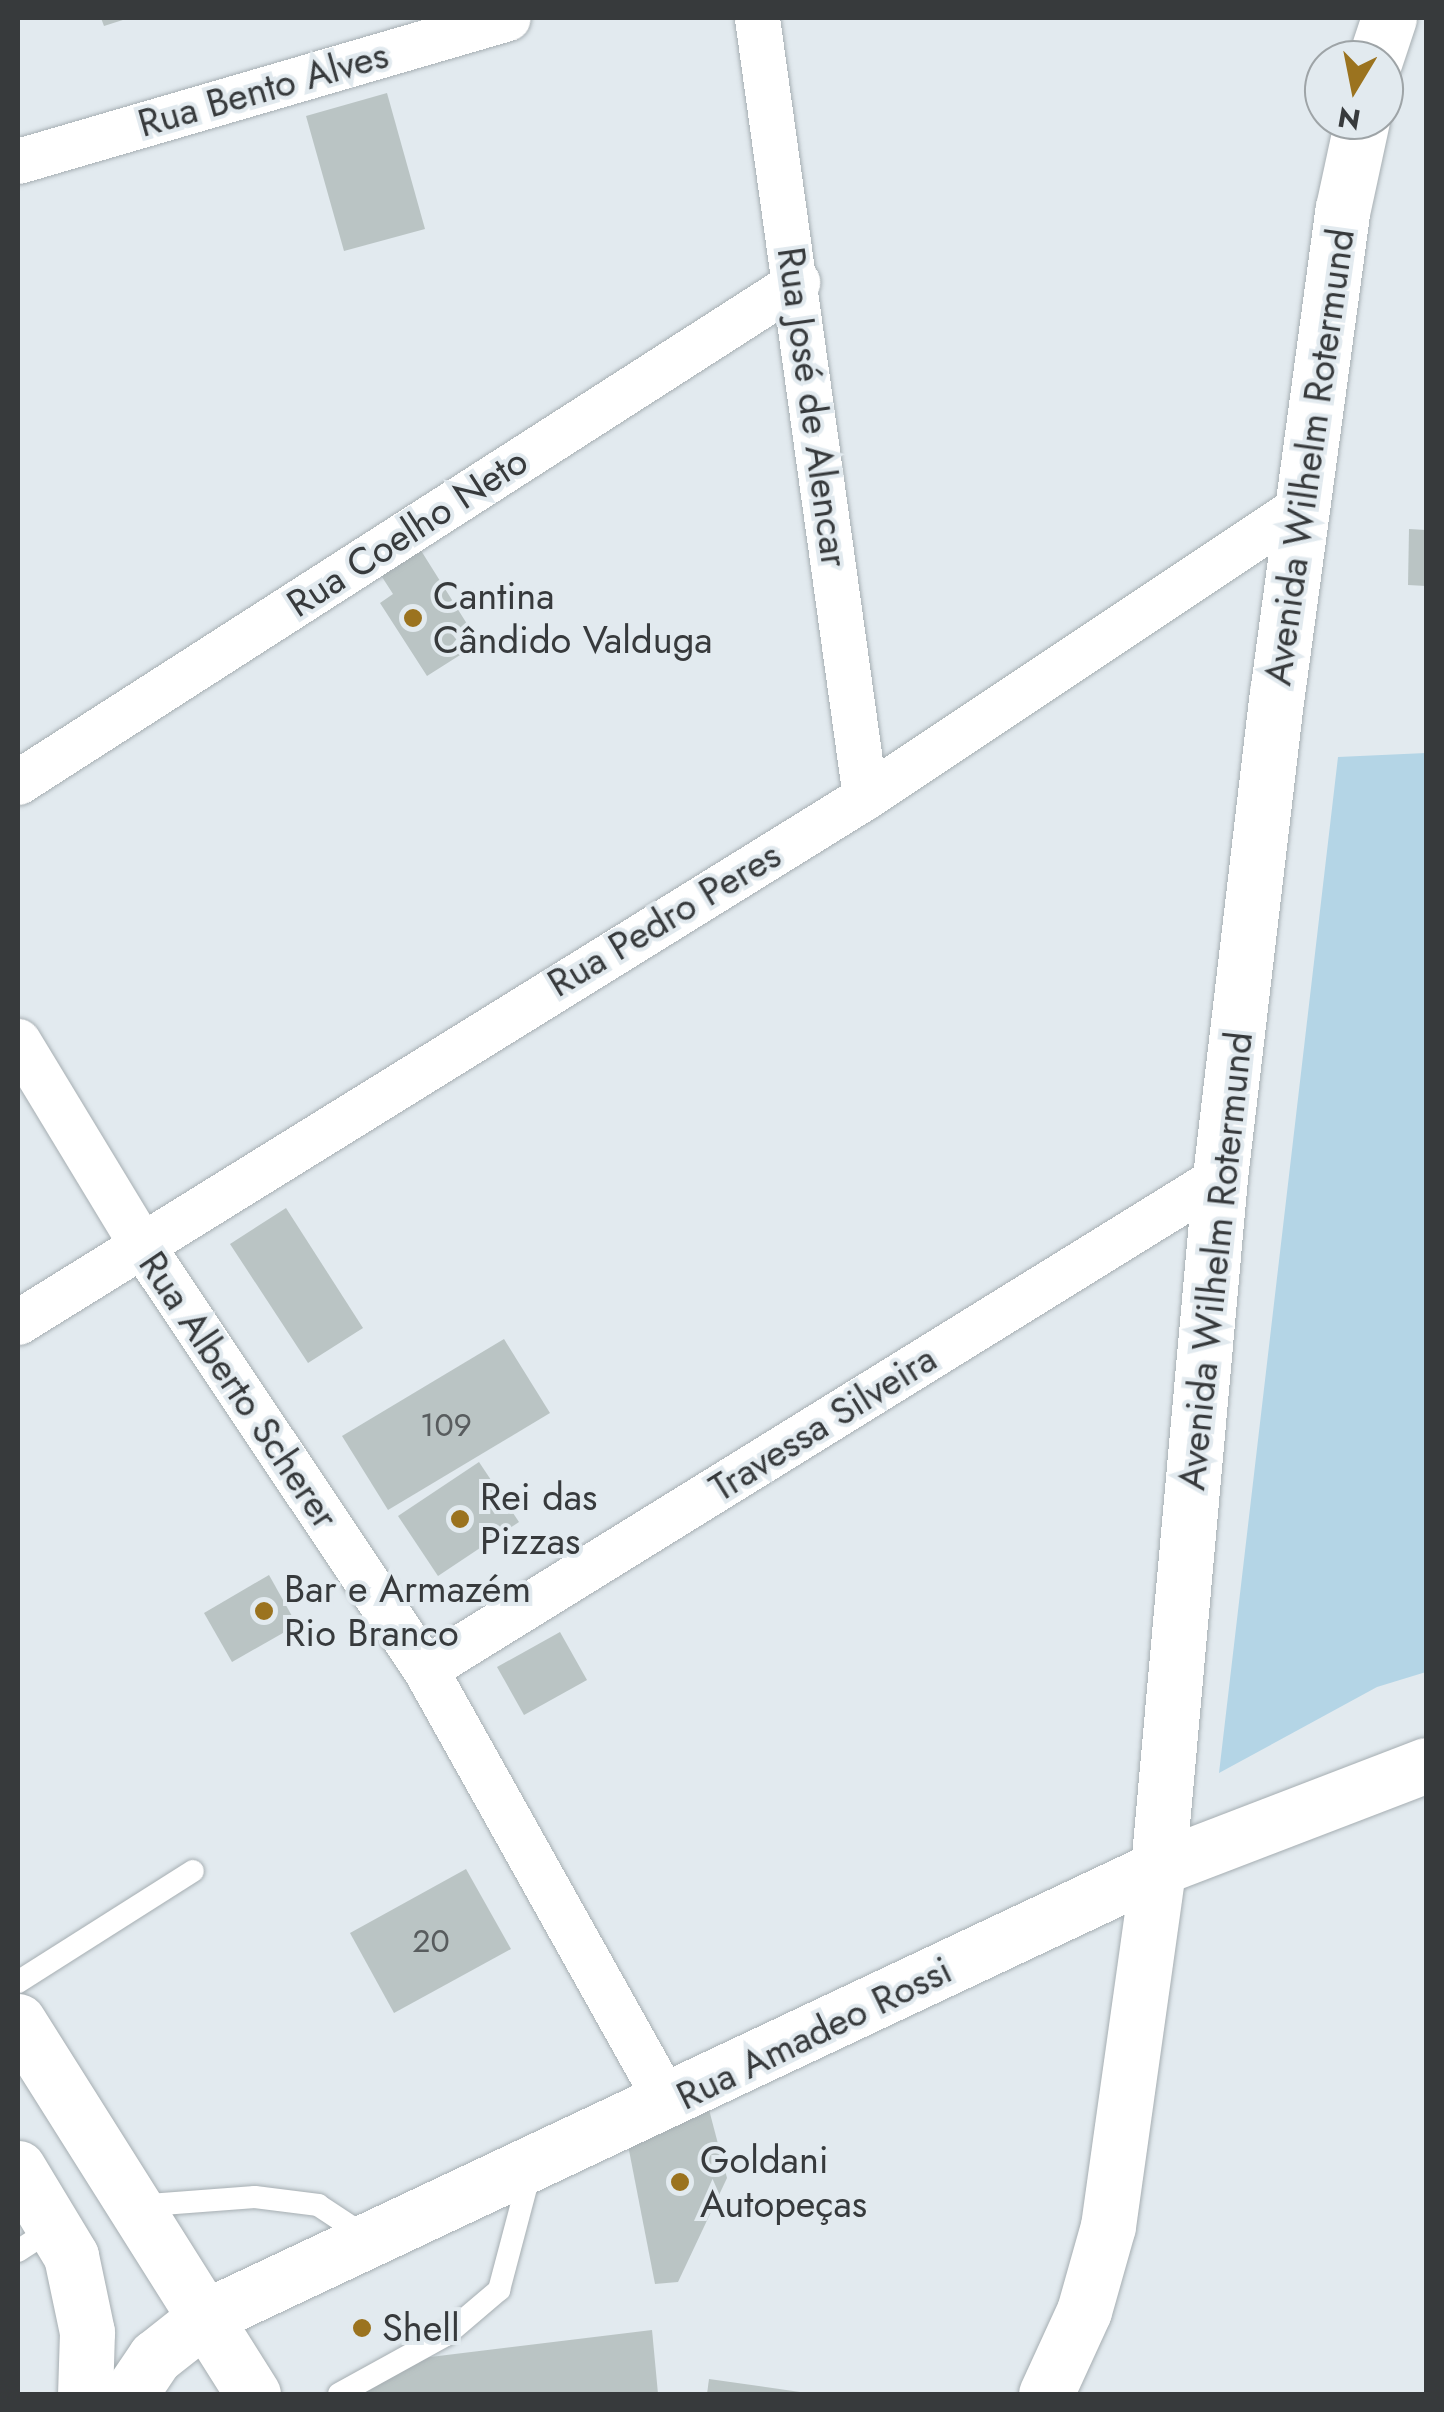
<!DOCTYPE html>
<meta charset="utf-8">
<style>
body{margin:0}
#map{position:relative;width:1444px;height:2412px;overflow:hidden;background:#e2eaef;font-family:Jost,sans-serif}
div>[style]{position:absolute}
.green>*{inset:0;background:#b4d5e6}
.building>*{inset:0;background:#bac4c4}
.roads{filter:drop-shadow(0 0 2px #a6aeb2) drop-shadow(0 0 2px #a6aeb2)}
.lane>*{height:22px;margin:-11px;padding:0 11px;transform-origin:11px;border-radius:11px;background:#fff}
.street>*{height:45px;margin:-22.5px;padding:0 22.5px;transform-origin:22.5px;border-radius:22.5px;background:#fff}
.secondary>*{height:55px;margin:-27.5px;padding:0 27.5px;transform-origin:27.5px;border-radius:27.5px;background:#fff}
.dots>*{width:28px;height:28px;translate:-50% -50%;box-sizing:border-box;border:5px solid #e2eaef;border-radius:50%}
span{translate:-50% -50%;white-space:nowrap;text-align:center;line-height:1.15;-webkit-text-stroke:8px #e2eaef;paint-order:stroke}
.number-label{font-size:32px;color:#585c5e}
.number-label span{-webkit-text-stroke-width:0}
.street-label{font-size:38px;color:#373a3c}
.poi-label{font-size:38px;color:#373a3c}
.left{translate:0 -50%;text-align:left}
.frame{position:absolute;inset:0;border:20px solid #373a3c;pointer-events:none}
.north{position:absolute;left:1304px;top:40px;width:100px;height:100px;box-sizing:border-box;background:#e2eaef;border:2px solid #9ea4a7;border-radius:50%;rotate:190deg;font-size:28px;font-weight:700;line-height:40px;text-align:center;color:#373a3c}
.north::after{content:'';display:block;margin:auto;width:35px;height:45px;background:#9b731f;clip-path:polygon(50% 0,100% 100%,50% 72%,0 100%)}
</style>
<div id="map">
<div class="green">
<div style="clip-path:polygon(1426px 753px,1426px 1672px,1377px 1687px,1219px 1773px,1338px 757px)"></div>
</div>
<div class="building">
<div style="clip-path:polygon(101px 18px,129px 18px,104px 26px)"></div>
<div style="clip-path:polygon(387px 93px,425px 229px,344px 251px,306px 116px)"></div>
<div style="clip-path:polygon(1409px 529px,1426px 530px,1426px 586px,1408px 585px)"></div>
<div style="clip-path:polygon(415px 541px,479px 643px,427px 676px,380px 603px,393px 594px,375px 566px)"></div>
<div style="clip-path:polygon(286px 1208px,363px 1328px,308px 1363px,230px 1244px)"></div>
<div style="clip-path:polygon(504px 1339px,550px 1413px,388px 1510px,342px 1436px)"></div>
<div style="clip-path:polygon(479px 1462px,519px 1522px,438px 1576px,398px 1516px)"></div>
<div style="clip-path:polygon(269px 1575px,297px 1625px,232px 1662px,204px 1613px)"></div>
<div style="clip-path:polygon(560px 1632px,587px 1680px,524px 1715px,497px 1667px)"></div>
<div style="clip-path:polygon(466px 1869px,511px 1949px,394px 2013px,350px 1933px)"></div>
<div style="clip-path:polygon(707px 2102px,727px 2178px,678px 2282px,655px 2284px,627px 2140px)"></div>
<div style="clip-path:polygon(652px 2330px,658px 2394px,352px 2394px,422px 2358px)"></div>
<div style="clip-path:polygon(709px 2379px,800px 2392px,800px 2394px,707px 2394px)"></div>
</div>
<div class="roads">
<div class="lane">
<div style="left:18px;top:1982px;width:207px;rotate:-32.4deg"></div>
<div style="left:136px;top:2206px;width:119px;rotate:-4.3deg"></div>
<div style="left:255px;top:2197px;width:64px;rotate:7.2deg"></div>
<div style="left:318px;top:2205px;width:60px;rotate:33.4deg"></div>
<div style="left:18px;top:2251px;width:44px;rotate:-33deg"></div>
<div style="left:339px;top:2394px;width:122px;rotate:-28.9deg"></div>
<div style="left:446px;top:2335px;width:70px;rotate:-40.3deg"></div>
<div style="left:499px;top:2290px;width:125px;rotate:-75.2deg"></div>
</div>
<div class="street">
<div style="left:757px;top:18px;width:786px;rotate:82.11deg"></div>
<div style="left:18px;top:161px;width:510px;rotate:-16.27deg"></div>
<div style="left:18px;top:782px;width:926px;rotate:-32.69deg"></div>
<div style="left:18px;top:1041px;width:234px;rotate:58.8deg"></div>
<div style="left:139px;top:1241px;width:515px;rotate:56.25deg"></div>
<div style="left:425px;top:1669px;width:497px;rotate:60.8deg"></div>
<div style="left:18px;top:1322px;width:997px;rotate:-31.79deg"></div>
<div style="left:865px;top:797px;width:526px;rotate:-33.69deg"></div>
<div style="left:425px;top:1669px;width:935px;rotate:-31.75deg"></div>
</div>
<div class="secondary">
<div style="left:1375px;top:60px;width:44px;rotate:-71.6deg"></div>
<div style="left:18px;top:2021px;width:441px;rotate:57.8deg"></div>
<div style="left:18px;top:2168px;width:103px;rotate:58.9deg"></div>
<div style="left:71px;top:2256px;width:78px;rotate:78.1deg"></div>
<div style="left:87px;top:2332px;width:62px;rotate:91.8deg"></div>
<div style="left:130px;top:2394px;width:45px;rotate:-56deg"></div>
<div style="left:155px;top:2357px;width:66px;rotate:-38.3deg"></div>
<div style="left:207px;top:2316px;width:1051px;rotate:-25.22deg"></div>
<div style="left:1158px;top:1868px;width:287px;rotate:-21deg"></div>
<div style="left:1046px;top:2394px;width:91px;rotate:-65.4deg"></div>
<div style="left:1084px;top:2311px;width:88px;rotate:-74.2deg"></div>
<div style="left:1108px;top:2226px;width:361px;rotate:-82deg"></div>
<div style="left:1158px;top:1868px;width:694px;rotate:-84.87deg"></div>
<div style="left:1220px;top:1177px;width:486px;rotate:-83.3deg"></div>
<div style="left:1277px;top:694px;width:490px;rotate:-82.3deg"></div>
<div style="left:1343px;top:208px;width:90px;rotate:-77.8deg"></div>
</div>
</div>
<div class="dots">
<div style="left:413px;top:618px;background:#9b731f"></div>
<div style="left:460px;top:1519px;background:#9b731f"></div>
<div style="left:264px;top:1611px;background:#9b731f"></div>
<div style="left:680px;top:2182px;background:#9b731f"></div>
<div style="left:362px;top:2328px;background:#9b731f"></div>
</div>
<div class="number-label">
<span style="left:446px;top:1425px">109</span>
<span style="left:431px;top:1941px">20</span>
</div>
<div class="street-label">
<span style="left:263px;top:89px;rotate:-16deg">Rua Bento Alves</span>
<span style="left:813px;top:407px;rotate:82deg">Rua José de Alencar</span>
<span style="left:1309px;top:457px;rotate:-82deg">Avenida Wilhelm Rotermund</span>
<span style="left:407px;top:532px;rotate:-33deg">Rua Coelho Neto</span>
<span style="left:664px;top:919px;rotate:-31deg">Rua Pedro Peres</span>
<span style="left:1215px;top:1261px;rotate:-84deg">Avenida Wilhelm Rotermund</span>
<span style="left:239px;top:1390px;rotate:56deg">Rua Alberto Scherer</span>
<span style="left:823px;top:1423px;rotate:-32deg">Travessa Silveira</span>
<span style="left:814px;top:2033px;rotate:-26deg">Rua Amadeo Rossi</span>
</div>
<div class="poi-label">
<span class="left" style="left:433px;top:618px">Cantina<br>Cândido Valduga</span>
<span class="left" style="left:480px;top:1519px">Rei das<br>Pizzas</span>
<span class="left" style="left:284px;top:1611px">Bar e Armazém<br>Rio Branco</span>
<span class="left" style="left:700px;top:2182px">Goldani<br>Autopeças</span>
<span class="left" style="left:382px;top:2328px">Shell</span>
</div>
<div class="frame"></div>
<div class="north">N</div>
</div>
